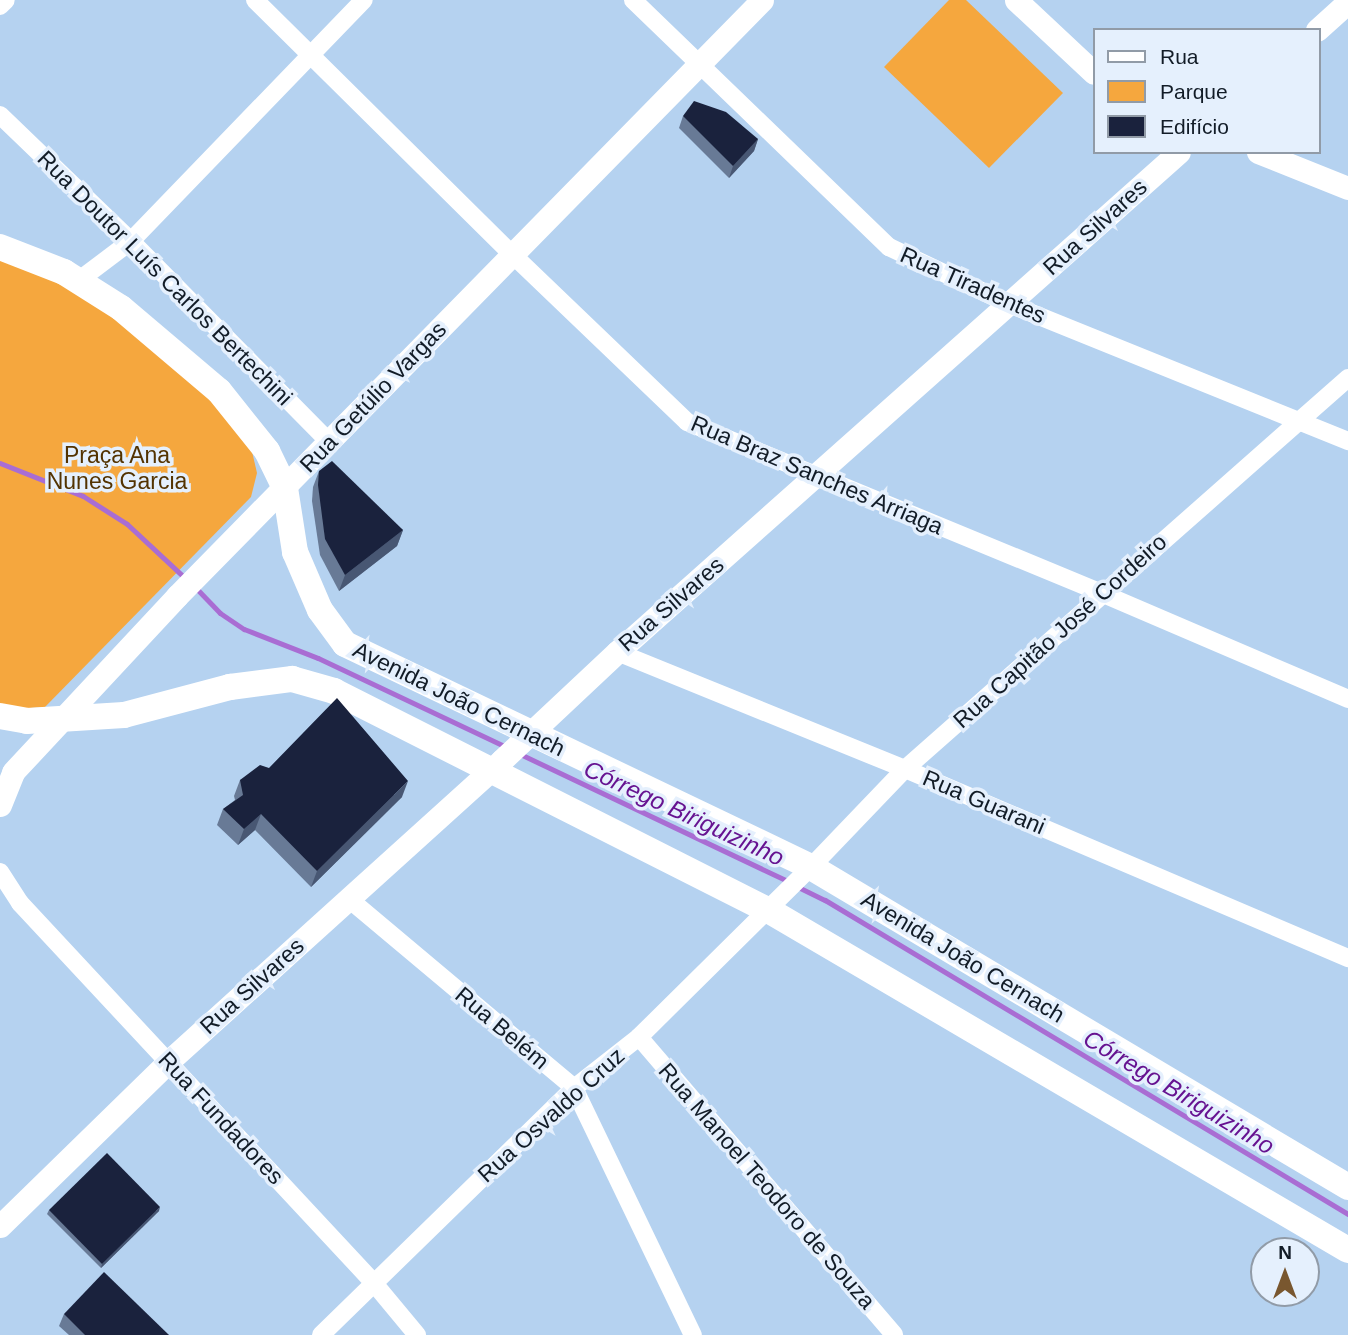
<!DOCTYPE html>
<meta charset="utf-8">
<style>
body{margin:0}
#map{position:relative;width:1348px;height:1335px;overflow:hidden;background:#b5d2f0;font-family:Arial,sans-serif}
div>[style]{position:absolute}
.green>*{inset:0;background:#f5a73e}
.stream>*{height:5px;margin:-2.5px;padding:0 2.5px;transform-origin:2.5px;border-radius:2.5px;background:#a96dd3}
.minor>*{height:18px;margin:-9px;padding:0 9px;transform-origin:9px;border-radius:9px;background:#fff}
.tertiary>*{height:23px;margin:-11.5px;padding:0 11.5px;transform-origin:11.5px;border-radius:11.5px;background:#fff}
.secondary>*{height:26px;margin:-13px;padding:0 13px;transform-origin:13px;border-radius:13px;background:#fff}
.wall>*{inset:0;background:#687a96}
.shaded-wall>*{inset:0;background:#485773}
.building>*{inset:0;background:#1a223d}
span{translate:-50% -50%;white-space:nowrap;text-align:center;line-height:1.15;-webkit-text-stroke:7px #e5f0fd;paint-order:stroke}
.street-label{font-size:23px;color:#121c27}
.park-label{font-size:23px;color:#533301}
.water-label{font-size:24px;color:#661391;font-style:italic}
.legend{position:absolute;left:1093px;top:28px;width:228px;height:126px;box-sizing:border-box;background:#e5f0fd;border:2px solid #919ba7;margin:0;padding:9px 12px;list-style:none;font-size:21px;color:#121c27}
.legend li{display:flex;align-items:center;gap:14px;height:35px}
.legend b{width:35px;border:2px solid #919ba7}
.north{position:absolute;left:1250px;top:1237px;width:70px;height:70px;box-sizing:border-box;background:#e5f0fd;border:2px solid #919ba7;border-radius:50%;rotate:0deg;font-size:19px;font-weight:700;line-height:28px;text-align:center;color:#121c27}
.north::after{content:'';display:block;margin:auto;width:24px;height:32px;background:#79572f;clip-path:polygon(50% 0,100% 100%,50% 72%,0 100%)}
</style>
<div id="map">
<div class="green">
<div style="clip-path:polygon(949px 0,966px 0,1063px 93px,989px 168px,884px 67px)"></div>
<div style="clip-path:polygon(0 254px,63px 280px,189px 374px,251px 447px,257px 473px,251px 497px,45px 707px,16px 709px,0 706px)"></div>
</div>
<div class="stream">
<div style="left:0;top:463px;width:89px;rotate:21.7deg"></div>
<div style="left:83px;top:496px;width:52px;rotate:32.5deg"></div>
<div style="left:127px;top:524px;width:79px;rotate:43deg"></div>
<div style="left:195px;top:587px;width:36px;rotate:46deg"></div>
<div style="left:220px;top:613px;width:29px;rotate:34deg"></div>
<div style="left:244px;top:629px;width:79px;rotate:21.4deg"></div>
<div style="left:318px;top:658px;width:210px;rotate:25.3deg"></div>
<div style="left:520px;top:754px;width:298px;rotate:25.4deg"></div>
<div style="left:798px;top:887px;width:30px;rotate:26deg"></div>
<div style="left:825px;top:900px;width:610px;rotate:30.98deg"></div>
</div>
<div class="minor">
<div style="left:255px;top:0;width:363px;rotate:44.7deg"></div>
<div style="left:513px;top:255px;width:241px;rotate:43.8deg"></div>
<div style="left:687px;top:422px;width:448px;rotate:22.4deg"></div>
<div style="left:1101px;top:593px;width:269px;rotate:23.2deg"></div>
<div style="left:633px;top:0;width:356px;rotate:44deg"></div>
<div style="left:889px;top:247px;width:133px;rotate:25.4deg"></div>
<div style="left:1009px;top:304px;width:366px;rotate:22deg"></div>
<div style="left:0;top:6px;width:8px;rotate:-45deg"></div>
<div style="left:0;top:115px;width:182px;rotate:43.9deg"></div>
<div style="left:131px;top:241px;width:282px;rotate:45.4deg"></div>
<div style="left:78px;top:281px;width:66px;rotate:-37deg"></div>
<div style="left:131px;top:241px;width:335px;rotate:-46deg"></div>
<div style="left:617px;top:652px;width:311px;rotate:22.1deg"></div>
<div style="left:905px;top:769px;width:482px;rotate:23.1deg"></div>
<div style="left:0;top:872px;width:37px;rotate:57deg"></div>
<div style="left:20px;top:903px;width:518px;rotate:47.03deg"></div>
<div style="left:373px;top:1282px;width:69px;rotate:50.3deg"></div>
<div style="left:349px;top:899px;width:294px;rotate:40deg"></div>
<div style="left:574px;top:1088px;width:274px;rotate:64.3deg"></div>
<div style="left:639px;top:1037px;width:392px;rotate:49.4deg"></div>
<div style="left:321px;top:1335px;width:354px;rotate:-44.3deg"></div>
<div style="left:574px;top:1088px;width:83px;rotate:-38.1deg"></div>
<div style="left:639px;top:1037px;width:242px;rotate:-44.7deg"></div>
<div style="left:811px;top:867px;width:136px;rotate:-46.2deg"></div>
<div style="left:905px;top:769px;width:591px;rotate:-41.43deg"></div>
</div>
<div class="tertiary">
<div style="left:1016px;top:0;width:107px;rotate:43.1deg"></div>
<div style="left:1317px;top:30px;width:42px;rotate:-42.1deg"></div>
<div style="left:1258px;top:152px;width:97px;rotate:21.8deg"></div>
<div style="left:0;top:805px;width:35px;rotate:-68deg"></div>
<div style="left:13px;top:772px;width:241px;rotate:-47deg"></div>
<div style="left:177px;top:596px;width:835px;rotate:-45.53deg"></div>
<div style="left:0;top:1226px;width:236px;rotate:-44.3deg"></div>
<div style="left:169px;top:1061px;width:449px;rotate:-42.1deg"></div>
<div style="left:502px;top:760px;width:158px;rotate:-43.2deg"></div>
<div style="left:617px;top:652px;width:752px;rotate:-41.66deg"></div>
</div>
<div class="secondary">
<div style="left:0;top:247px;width:69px;rotate:21.3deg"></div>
<div style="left:64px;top:272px;width:67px;rotate:32.3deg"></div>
<div style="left:121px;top:308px;width:128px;rotate:40.3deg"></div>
<div style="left:219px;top:391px;width:77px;rotate:51.3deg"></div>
<div style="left:267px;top:451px;width:41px;rotate:64.1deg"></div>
<div style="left:285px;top:488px;width:65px;rotate:81.1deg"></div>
<div style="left:295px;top:552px;width:63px;rotate:66.7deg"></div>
<div style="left:320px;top:610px;width:42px;rotate:53.7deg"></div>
<div style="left:345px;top:644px;width:517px;rotate:25.57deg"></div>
<div style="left:811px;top:867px;width:625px;rotate:30.79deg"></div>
<div style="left:0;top:716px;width:27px;rotate:10deg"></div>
<div style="left:27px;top:721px;width:97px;rotate:-3.5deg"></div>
<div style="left:124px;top:715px;width:110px;rotate:-14.8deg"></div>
<div style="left:230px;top:687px;width:63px;rotate:-7.4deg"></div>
<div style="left:292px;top:679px;width:44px;rotate:15.9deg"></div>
<div style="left:334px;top:691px;width:486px;rotate:26.8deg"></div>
<div style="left:768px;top:910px;width:672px;rotate:30.38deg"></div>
</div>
<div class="wall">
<div style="clip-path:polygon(683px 116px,758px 139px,754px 151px,729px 178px,679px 128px)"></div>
<div style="clip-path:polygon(319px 471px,403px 530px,397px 546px,339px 591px,320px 555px,312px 501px,313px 487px)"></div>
<div style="clip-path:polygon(269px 768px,402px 797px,311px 887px,255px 830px,238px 845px,217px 825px,223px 809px,235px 800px,234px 796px,240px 780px)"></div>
<div style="clip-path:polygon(49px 1210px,159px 1211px,101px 1268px,47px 1214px)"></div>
<div style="clip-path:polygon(64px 1314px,169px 1335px,69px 1335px,59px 1326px)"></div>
</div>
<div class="shaded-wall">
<div style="clip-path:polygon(758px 139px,754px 151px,729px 178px,733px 166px)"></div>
<div style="clip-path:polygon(403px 530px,397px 546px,339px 591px,345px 575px)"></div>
<div style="clip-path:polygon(408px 781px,402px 797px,311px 887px,317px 871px)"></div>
<div style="clip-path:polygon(261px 814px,255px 830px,238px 845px,244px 829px)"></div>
<div style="clip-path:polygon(160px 1207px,159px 1211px,101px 1268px,102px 1264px)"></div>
</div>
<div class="building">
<div style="clip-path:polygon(694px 101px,726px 112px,758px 139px,733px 166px,683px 116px)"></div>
<div style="clip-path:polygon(332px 461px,403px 530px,345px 575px,325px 539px,318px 485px,319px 471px)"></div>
<div style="clip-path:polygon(337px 698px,408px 781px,317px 871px,261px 814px,244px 829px,223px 809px,243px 795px,240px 780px,260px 765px,269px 768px)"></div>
<div style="clip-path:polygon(107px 1153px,160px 1207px,102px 1264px,49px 1210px)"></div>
<div style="clip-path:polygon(104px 1272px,169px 1335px,85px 1335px,64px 1314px)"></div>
</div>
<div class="street-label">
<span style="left:1095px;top:227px;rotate:-42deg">Rua Silvares</span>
<span style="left:165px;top:278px;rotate:45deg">Rua Doutor Luís Carlos Bertechini</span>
<span style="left:973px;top:285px;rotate:24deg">Rua Tiradentes</span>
<span style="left:373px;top:397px;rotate:-46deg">Rua Getúlio Vargas</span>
<span style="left:817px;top:475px;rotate:23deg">Rua Braz Sanches Arriaga</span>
<span style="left:671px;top:604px;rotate:-41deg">Rua Silvares</span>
<span style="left:1060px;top:631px;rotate:-42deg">Rua Capitão José Cordeiro</span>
<span style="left:459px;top:699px;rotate:26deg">Avenida João Cernach</span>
<span style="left:984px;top:802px;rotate:23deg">Rua Guarani</span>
<span style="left:963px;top:957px;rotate:31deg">Avenida João Cernach</span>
<span style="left:252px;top:986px;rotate:-42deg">Rua Silvares</span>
<span style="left:502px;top:1028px;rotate:40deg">Rua Belém</span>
<span style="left:551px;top:1115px;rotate:-42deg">Rua Osvaldo Cruz</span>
<span style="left:221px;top:1118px;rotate:47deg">Rua Fundadores</span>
<span style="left:767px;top:1186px;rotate:49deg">Rua Manoel Teodoro de Souza</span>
</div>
<div class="park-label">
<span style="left:117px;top:468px">Praça Ana<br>Nunes Garcia</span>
</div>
<div class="water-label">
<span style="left:684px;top:813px;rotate:25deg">Córrego Biriguizinho</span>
<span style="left:1179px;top:1092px;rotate:31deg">Córrego Biriguizinho</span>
</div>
<ul class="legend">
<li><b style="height:9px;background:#fff"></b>Rua</li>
<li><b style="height:19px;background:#f5a73e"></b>Parque</li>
<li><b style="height:19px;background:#1a223d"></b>Edifício</li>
</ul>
<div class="north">N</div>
</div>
